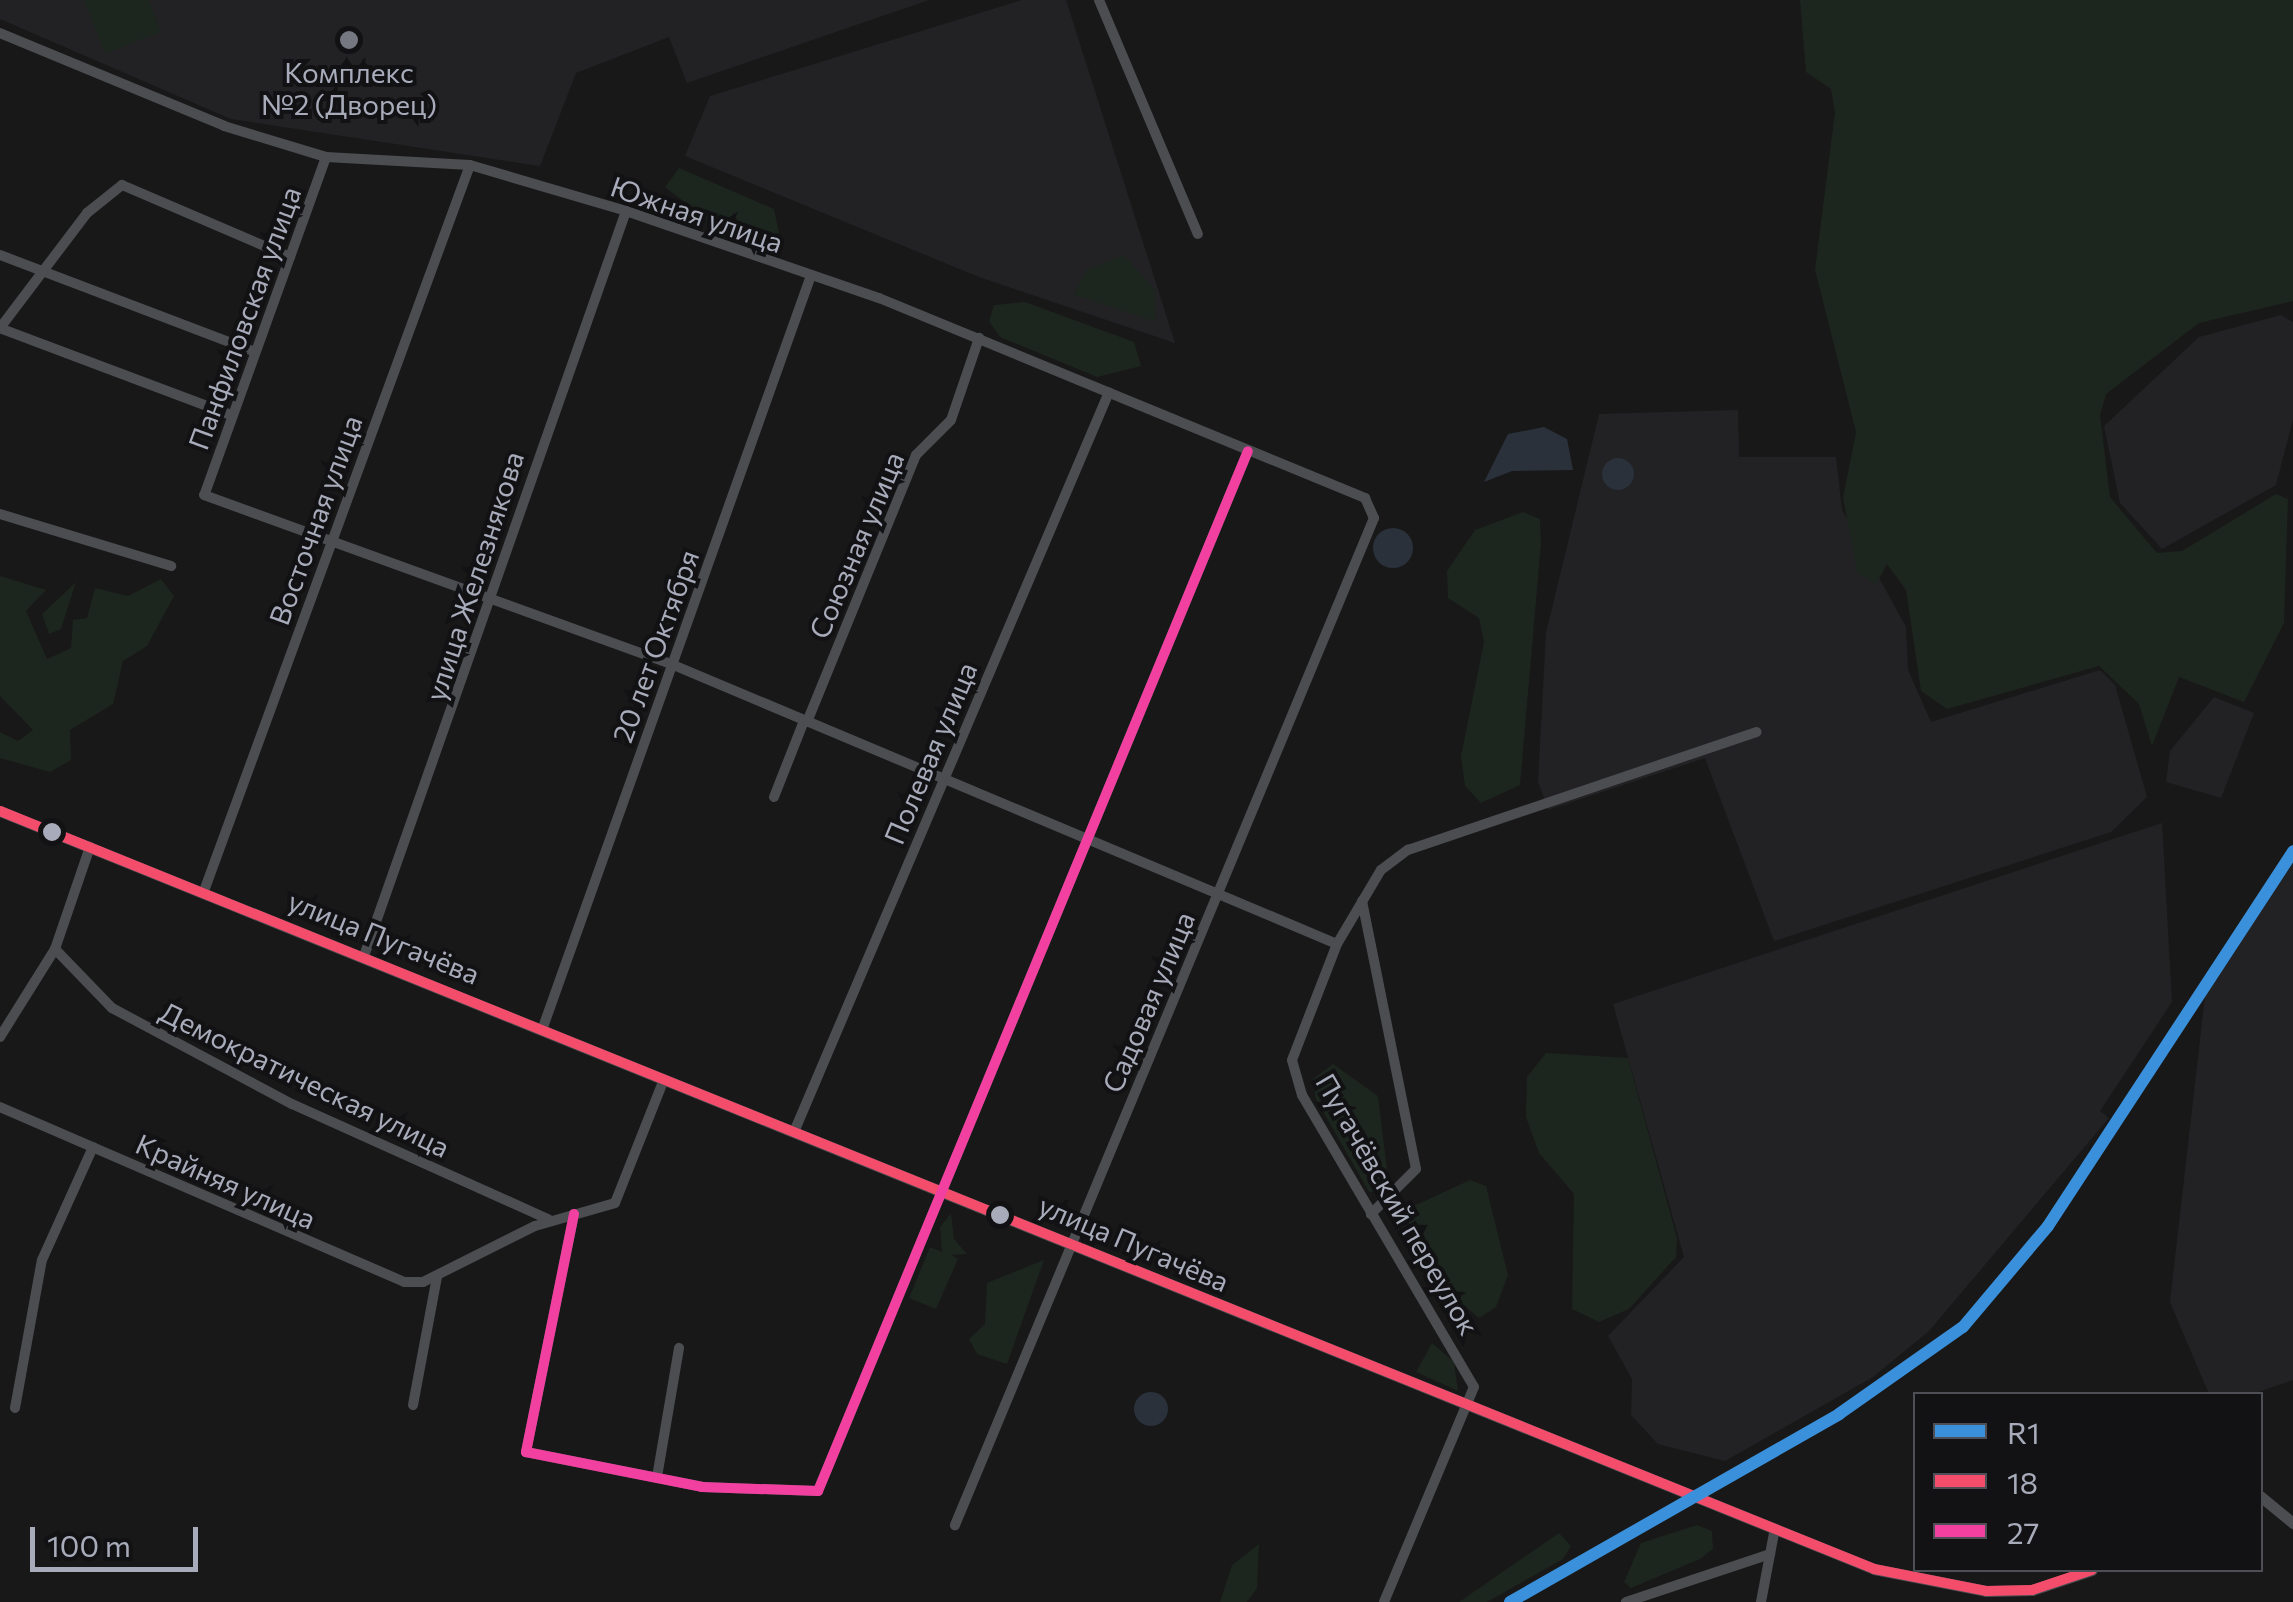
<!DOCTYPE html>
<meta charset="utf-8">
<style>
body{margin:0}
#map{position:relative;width:2293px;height:1602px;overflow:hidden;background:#181818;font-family:Commissioner,sans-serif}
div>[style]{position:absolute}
.built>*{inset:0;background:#222124}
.green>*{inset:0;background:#1d251f}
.water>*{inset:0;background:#2a313b}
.round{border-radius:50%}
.minor>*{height:10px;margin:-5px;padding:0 5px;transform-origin:5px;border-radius:5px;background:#4b4d51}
.tertiary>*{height:11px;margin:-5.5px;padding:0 5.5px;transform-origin:5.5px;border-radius:5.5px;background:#4b4d51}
.bus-1>*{height:10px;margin:-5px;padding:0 5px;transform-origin:5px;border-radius:5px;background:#f44d6c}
.bus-2>*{height:10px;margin:-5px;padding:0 5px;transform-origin:5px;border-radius:5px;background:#f240a1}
.rail-1>*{height:12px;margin:-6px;padding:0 6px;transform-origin:6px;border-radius:6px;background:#3a90db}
.dots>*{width:28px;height:28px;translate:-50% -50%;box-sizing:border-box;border:5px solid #121214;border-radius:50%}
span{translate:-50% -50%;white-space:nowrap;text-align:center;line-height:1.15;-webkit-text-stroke:8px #121214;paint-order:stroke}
.poi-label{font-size:28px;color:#a8abba}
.street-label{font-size:28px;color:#a8abba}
.legend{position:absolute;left:1913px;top:1392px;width:350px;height:180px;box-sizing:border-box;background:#121214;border:2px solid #4e4f56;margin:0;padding:12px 18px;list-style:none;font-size:30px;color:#a8abba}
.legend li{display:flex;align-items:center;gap:20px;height:50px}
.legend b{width:50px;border:2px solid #4e4f56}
.scale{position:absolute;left:30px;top:1527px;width:168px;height:45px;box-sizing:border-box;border:5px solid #a8abba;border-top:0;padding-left:12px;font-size:30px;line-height:35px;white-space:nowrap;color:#a8abba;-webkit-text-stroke:8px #121214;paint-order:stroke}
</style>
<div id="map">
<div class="built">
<div style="clip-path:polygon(0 0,929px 0,687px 83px,669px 37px,576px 73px,540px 166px,231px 119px,0 19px)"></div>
<div style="clip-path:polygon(1022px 0,1066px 0,1175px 343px,979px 277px,685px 156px,710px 96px)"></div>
<div style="clip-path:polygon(2281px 315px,2293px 322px,2293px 419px,2276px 485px,2162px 549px,2120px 503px,2104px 426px,2199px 337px)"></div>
<div style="clip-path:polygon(1738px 410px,1739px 457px,1836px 457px,1842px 510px,1906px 627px,1908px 670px,1931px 722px,2100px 670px,2115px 685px,2147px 797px,2111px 832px,1774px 941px,1705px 758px,1548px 810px,1538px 781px,1546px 633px,1599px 414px)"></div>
<div style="clip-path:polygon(2214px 697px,2254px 713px,2221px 798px,2166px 782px,2170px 751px)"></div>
<div style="clip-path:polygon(2162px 823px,2172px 1002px,2100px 1111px,2109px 1118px,1929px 1331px,1873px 1377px,1725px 1461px,1658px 1444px,1631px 1415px,1632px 1379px,1608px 1336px,1684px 1257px,1613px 1004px)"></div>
<div style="clip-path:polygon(2293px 863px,2293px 1380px,2252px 1394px,2209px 1394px,2170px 1302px,2205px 996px)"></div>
</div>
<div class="green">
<div style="clip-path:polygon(84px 0,149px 0,161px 32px,105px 54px)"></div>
<div style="clip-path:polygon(1800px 0,2293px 0,2293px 301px,2199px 323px,2106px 394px,2100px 415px,2110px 497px,2157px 553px,2182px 551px,2276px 494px,2288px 499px,2284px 623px,2244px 702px,2179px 677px,2152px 746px,2139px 704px,2099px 666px,1947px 709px,1921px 691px,1906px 590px,1887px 564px,1876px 584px,1857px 573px,1843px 498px,1856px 432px,1815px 270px,1835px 112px,1831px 89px,1806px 72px)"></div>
<div style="clip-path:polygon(679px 168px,774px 209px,779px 233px,766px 241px,713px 224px,665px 187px)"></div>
<div style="clip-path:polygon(1124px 255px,1156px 291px,1155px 322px,1074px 295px,1086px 270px)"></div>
<div style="clip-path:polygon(1025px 302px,1134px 342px,1141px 366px,1097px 377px,1000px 337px,989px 321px,994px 305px)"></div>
<div style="clip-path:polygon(1523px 512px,1540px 519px,1541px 543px,1520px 785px,1481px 803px,1465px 786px,1461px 756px,1484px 642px,1479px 618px,1448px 598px,1447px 571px,1475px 530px)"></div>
<div style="clip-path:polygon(0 576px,46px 590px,26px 611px,47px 659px,71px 648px,73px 620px,87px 618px,95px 588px,128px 596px,161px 579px,174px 596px,147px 646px,123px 661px,113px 704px,70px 730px,71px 760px,50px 772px,0 758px,0 732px,18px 741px,33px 730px,0 696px)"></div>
<div style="clip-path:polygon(76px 582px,61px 629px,49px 634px,42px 614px)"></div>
<div style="clip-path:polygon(1546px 1053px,1628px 1058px,1677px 1238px,1676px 1257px,1629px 1309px,1599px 1322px,1572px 1309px,1574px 1194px,1539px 1153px,1526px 1117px,1527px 1077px)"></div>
<div style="clip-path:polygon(1333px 1064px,1378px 1096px,1387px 1170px,1378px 1191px,1369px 1192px,1316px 1099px,1313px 1079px)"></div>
<div style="clip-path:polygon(1470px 1180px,1486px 1186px,1508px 1275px,1496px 1307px,1479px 1318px,1421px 1268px,1405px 1210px)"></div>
<div style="clip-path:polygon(951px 1213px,954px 1239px,967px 1254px,951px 1255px,958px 1259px,936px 1309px,909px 1298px,930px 1247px,942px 1252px,940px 1227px)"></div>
<div style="clip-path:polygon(1044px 1260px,1007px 1364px,977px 1354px,969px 1339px,985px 1324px,987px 1283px)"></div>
<div style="clip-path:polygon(1432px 1343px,1454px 1362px,1458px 1391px,1416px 1372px)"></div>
<div style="clip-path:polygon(1697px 1525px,1712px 1531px,1713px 1549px,1700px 1559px,1631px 1588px,1624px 1582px,1641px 1543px)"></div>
<div style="clip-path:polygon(1559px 1533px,1571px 1546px,1563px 1559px,1487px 1602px,1459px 1602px)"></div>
<div style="clip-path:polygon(1259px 1544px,1257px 1588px,1247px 1602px,1220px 1602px,1232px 1565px)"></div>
</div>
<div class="water">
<div style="clip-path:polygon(1544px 427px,1567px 439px,1573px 470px,1512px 471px,1484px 482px,1508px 434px)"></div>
<div class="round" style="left:1602px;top:458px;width:32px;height:32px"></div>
<div class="round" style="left:1373px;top:528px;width:40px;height:40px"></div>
<div class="round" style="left:1134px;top:1392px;width:34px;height:34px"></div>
</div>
<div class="minor">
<div style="left:1099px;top:0;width:254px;rotate:67.1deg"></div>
<div style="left:0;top:33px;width:243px;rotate:22.5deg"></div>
<div style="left:224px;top:126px;width:107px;rotate:16.9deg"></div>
<div style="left:326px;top:157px;width:144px;rotate:3.2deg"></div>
<div style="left:470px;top:165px;width:163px;rotate:16.4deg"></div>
<div style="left:626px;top:211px;width:268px;rotate:19deg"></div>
<div style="left:879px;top:298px;width:526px;rotate:22.37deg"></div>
<div style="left:1365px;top:498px;width:22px;rotate:66deg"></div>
<div style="left:1374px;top:518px;width:1091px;rotate:112.59deg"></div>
<div style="left:326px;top:157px;width:359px;rotate:109.8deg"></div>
<div style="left:204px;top:495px;width:497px;rotate:19.9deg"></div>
<div style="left:671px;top:664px;width:722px;rotate:22.8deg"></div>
<div style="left:0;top:255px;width:273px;rotate:20.8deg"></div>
<div style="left:231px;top:415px;width:247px;rotate:-159.4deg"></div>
<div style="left:0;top:328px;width:144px;rotate:-52.9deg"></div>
<div style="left:87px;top:213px;width:45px;rotate:-38.7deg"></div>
<div style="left:122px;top:185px;width:183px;rotate:23.2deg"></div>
<div style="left:0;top:514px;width:179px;rotate:16.9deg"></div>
<div style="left:807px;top:722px;width:288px;rotate:-67.8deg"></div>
<div style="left:916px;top:455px;width:49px;rotate:-45deg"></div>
<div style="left:951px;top:420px;width:87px;rotate:-71.1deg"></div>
<div style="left:774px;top:797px;width:82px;rotate:-68.5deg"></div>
<div style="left:204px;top:891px;width:773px;rotate:-69.88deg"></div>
<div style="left:1362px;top:901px;width:273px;rotate:78.6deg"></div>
<div style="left:1416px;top:1169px;width:64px;rotate:135deg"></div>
<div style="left:55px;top:949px;width:82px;rotate:46deg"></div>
<div style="left:112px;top:1008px;width:204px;rotate:28.1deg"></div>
<div style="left:292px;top:1104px;width:281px;rotate:24.2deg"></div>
<div style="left:364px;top:956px;width:790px;rotate:-70.62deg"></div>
<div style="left:542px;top:1030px;width:798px;rotate:-70.38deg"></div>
<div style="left:0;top:1037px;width:104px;rotate:-58deg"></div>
<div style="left:55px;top:949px;width:108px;rotate:-71.1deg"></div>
<div style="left:0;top:1107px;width:440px;rotate:23.4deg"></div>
<div style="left:404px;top:1282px;width:19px"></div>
<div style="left:423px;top:1282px;width:125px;rotate:-26.6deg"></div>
<div style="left:535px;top:1226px;width:83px;rotate:-16deg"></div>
<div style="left:615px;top:1203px;width:133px;rotate:-68.4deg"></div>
<div style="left:794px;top:1132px;width:804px;rotate:-66.94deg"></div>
<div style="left:574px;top:1214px;width:243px;rotate:101.4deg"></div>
<div style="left:526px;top:1452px;width:179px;rotate:11.2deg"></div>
<div style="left:702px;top:1487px;width:116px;rotate:2deg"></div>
<div style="left:818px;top:1491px;width:1125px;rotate:-67.54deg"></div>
<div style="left:413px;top:1405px;width:130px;rotate:-79.4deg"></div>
<div style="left:15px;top:1408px;width:150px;rotate:-79.7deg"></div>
<div style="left:42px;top:1260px;width:124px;rotate:-65.7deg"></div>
<div style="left:657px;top:1477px;width:131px;rotate:-80.3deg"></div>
<div style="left:1384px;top:1602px;width:233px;rotate:-67.3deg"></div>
<div style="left:1474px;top:1387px;width:339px;rotate:-120.5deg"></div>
<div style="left:1302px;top:1095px;width:36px;rotate:-106deg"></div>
<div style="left:1292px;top:1060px;width:124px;rotate:-68.8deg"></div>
<div style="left:1337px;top:944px;width:86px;rotate:-59.3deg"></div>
<div style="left:1381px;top:870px;width:34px;rotate:-37deg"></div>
<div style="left:1408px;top:850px;width:368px;rotate:-18.7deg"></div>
<div style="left:1626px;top:1602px;width:152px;rotate:-18.4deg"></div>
<div style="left:1761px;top:1602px;width:70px;rotate:-79.3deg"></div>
</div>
<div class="tertiary">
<div style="left:0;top:811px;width:2021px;rotate:22.02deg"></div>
<div style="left:1874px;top:1569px;width:114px;rotate:11.1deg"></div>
<div style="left:1986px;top:1591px;width:46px;rotate:-1.2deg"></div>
<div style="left:2032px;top:1590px;width:63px;rotate:-18.4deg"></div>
<div style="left:2260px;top:1496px;width:43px;rotate:39.3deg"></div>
</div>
<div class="bus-1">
<div style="left:0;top:811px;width:2021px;rotate:22.02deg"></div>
<div style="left:1874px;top:1569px;width:114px;rotate:11.1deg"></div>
<div style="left:1986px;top:1591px;width:46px;rotate:-1.2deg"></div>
<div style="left:2032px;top:1590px;width:63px;rotate:-18.4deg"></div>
</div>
<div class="bus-2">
<div style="left:574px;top:1214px;width:243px;rotate:101.4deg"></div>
<div style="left:526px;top:1452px;width:179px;rotate:11.2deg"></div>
<div style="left:702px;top:1487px;width:116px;rotate:2deg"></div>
<div style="left:818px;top:1491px;width:1125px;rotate:-67.54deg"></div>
</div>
<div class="rail-1">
<div style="left:1510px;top:1602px;width:379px;rotate:-29.7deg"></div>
<div style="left:1839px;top:1414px;width:151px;rotate:-35.1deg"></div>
<div style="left:1963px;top:1327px;width:132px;rotate:-49.9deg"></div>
<div style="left:2048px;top:1226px;width:448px;rotate:-56.8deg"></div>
</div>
<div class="dots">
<div style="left:349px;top:40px;background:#767881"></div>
<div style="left:52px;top:832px;background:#a8abba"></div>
<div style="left:1000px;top:1215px;background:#a8abba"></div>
</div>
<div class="poi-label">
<span style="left:349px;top:88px">Комплекс<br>№2 (Дворец)</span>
</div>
<div class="street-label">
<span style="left:697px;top:214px;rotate:19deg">Южная улица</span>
<span style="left:244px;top:318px;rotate:-70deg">Панфиловская улица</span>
<span style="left:315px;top:520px;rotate:-70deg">Восточная улица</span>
<span style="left:856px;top:545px;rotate:-67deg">Союзная улица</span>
<span style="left:474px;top:576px;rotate:-72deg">улица Железнякова</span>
<span style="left:655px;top:646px;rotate:-70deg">20 лет Октября</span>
<span style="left:930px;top:753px;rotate:-67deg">Полевая улица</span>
<span style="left:384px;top:937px;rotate:22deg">улица Пугачёва</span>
<span style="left:1148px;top:1002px;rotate:-67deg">Садовая улица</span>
<span style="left:305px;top:1079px;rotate:26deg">Демократическая улица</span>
<span style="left:226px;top:1181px;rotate:24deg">Крайняя улица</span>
<span style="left:1398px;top:1204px;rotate:60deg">Пугачёвский переулок</span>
<span style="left:1134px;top:1243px;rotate:23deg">улица Пугачёва</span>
</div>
<ul class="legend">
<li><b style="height:12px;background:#3a90db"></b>R1</li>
<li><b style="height:12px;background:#f44d6c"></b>18</li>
<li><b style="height:12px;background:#f240a1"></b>27</li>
</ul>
<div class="scale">100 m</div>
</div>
